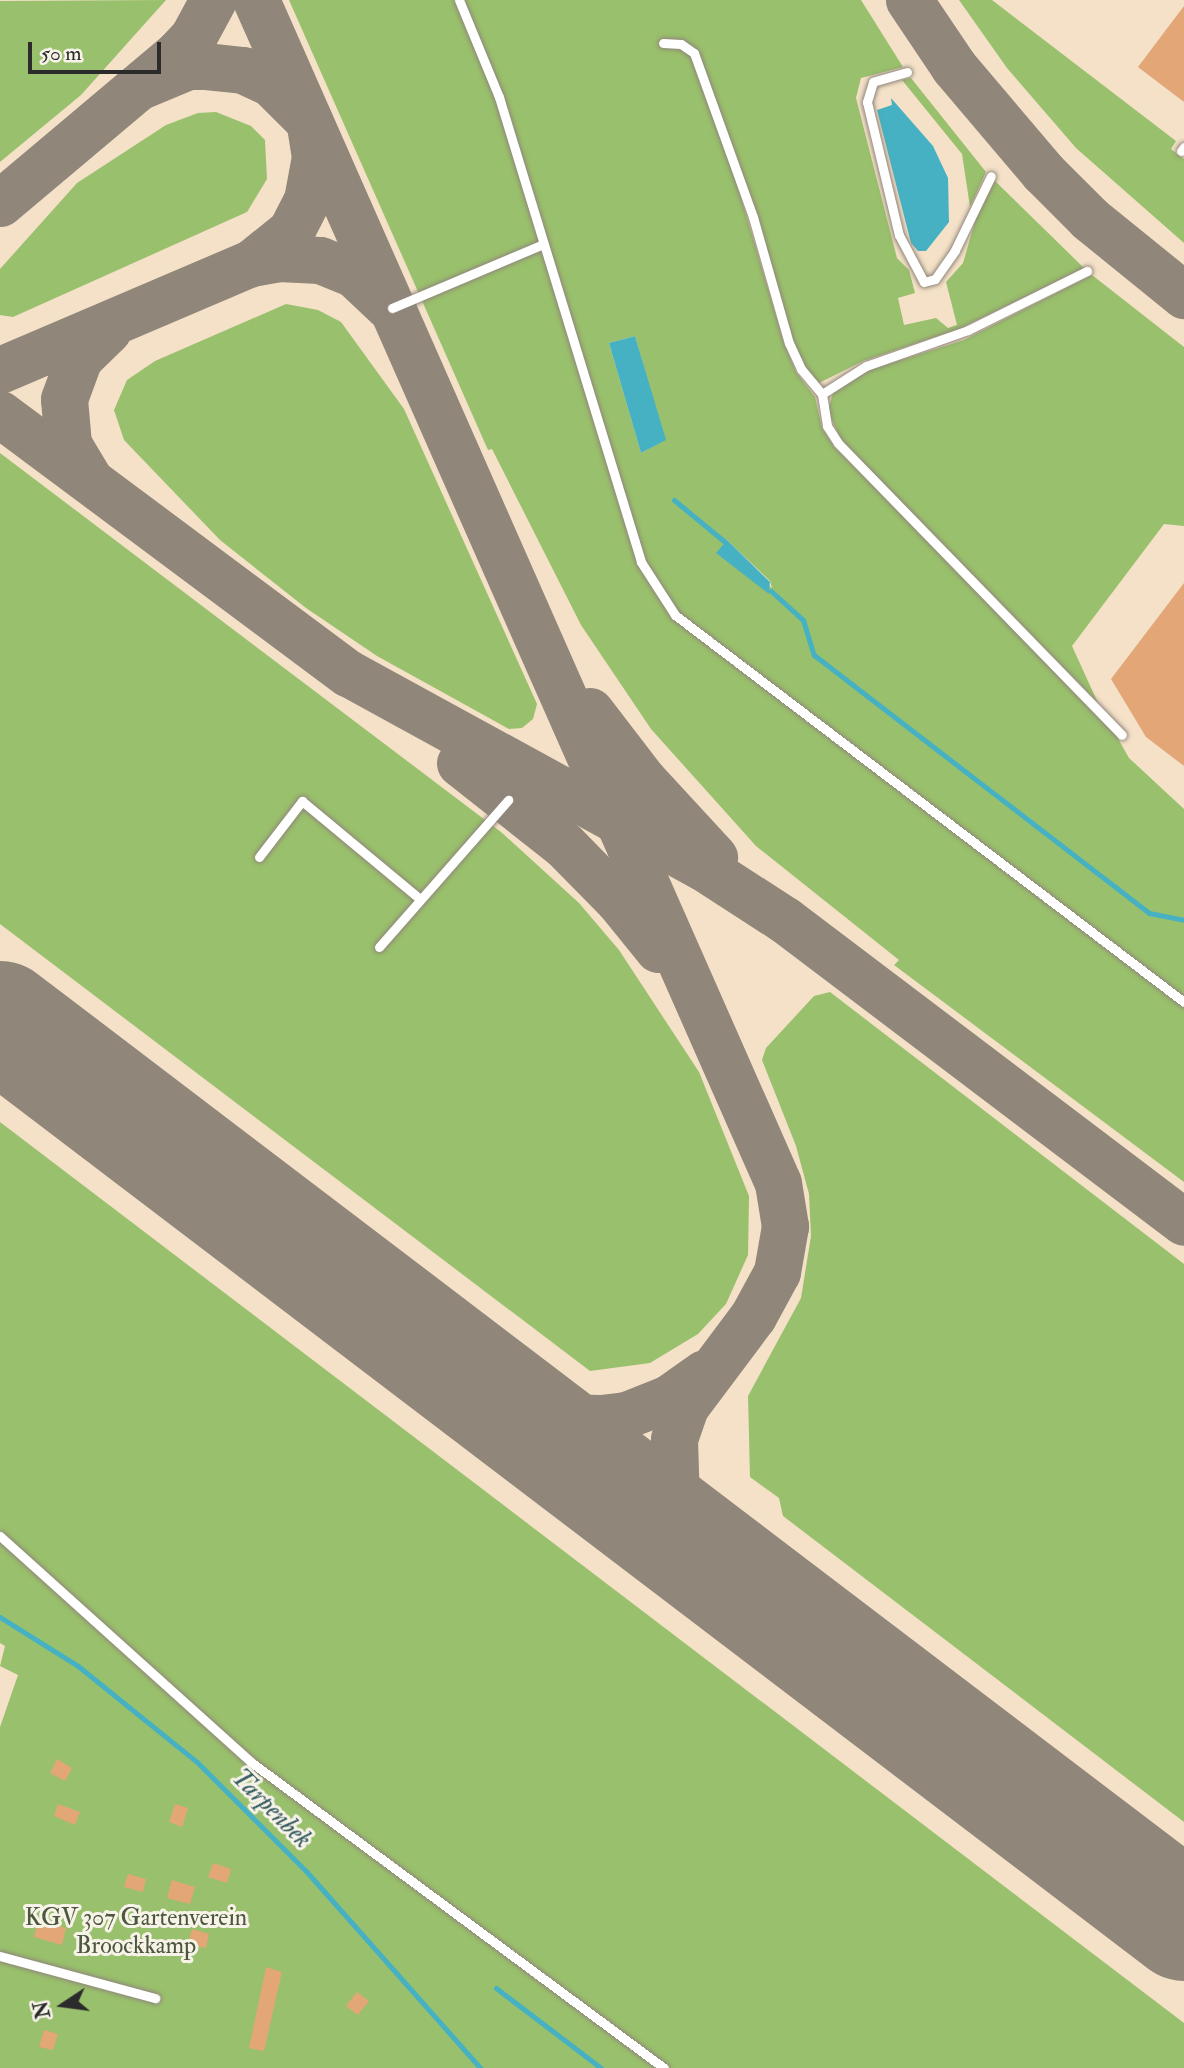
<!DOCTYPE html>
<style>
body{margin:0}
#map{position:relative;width:1184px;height:2068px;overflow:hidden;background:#f4e1c8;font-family:"IM FELL Double Pica",serif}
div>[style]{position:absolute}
.green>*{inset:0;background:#99c06c}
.water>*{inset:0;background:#46b1c3}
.stream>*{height:5px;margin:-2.5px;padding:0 2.5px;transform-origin:2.5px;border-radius:2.5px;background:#46b1c3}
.taxiway>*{height:47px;margin:-23.5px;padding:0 23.5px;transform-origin:23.5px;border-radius:23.5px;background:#90867a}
.runway>*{height:119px;margin:-59.5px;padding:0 59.5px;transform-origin:59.5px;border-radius:59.5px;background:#90867a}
.building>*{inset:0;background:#e3a676}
.roads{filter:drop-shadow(0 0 2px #90867a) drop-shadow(0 0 2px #90867a)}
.service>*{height:9px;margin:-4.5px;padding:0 4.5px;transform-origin:4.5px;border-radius:4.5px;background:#fff}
span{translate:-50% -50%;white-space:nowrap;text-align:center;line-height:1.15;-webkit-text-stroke:6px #f7f3e8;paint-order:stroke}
.park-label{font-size:24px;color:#4c583e}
.water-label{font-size:26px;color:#345a60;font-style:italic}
.north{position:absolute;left:28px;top:1970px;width:70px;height:70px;-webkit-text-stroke:5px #f7f3e8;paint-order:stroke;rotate:257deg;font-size:19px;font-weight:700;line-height:28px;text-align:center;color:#2b2b2b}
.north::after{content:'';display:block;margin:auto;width:24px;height:32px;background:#2b2b2b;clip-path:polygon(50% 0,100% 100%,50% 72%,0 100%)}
.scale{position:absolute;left:28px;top:42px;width:133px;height:32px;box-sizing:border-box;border:4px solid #2b2b2b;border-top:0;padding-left:9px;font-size:21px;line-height:24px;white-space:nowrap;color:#2b2b2b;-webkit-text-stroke:5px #f7f3e8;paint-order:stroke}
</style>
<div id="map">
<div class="green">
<div style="clip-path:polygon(166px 0,81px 95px,0 162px,0 1px)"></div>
<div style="clip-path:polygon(evenodd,289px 0,861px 0,903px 67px,861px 78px,856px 98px,897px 258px,909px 270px,915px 293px,898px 298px,904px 325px,936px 318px,948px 328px,957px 325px,946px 282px,963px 263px,979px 208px,995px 181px,1084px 268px,959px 329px,863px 361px,819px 383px,804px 366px,793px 341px,733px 147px,727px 150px,784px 343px,796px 372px,815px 397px,822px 428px,835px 448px,1010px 621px,1116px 735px,1129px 758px,1184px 809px,1184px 1182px,894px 965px,899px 960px,756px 846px,651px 729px,581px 625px,492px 449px,488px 450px,289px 0,635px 336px,665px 440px,641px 453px,609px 343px,635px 336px,289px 0,727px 540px,770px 581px,772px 588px,717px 553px,727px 540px)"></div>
<div style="clip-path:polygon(959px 0,992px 0,1176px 141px,1171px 149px,1184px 159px,1184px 243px,1076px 148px,1007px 68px)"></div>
<div style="clip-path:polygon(911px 78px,986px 172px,970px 207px,962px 154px,902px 80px)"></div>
<div style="clip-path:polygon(216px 112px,251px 126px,265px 140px,267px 179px,247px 212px,13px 317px,0 315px,0 269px,77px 183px,166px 125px,198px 113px)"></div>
<div style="clip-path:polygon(1092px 275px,1184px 347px,1184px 526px,1164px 524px,1072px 646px,1098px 703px,841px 440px,828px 411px,833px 393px,869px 370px,964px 340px)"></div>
<div style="clip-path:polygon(286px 304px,318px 310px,341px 322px,404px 409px,537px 704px,533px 719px,522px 728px,509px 729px,377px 656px,306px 608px,220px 540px,124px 440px,114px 410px,127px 380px,155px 361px)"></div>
<div style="clip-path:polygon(0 453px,501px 832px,579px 903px,619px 950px,699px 1072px,749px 1196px,748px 1255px,726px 1304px,698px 1334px,650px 1363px,590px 1371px,0 924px)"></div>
<div style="clip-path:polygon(830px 992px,1184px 1264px,1184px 1822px,783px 1516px,779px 1498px,750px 1477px,748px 1396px,801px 1298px,811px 1236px,809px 1194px,796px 1146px,762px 1060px,766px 1048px,814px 996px)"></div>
<div style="clip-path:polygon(0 1122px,1184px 2023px,1184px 2068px,0 2068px,0 1727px,18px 1675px,0 1666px,5px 1646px,0 1643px)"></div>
</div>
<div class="water">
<div style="clip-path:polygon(891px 98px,933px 146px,948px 178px,949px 222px,926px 251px,918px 251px,911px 243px,877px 110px,892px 105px)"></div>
<div style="clip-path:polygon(635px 336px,666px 440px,641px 453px,609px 343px)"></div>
<div style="clip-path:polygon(727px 540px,770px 582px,769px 594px,716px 553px)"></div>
</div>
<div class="stream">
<div style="left:674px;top:500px;width:66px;rotate:39.5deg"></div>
<div style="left:771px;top:591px;width:43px;rotate:42.2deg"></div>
<div style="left:803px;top:620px;width:37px;rotate:73deg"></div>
<div style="left:814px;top:655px;width:423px;rotate:37.6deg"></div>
<div style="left:1149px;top:913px;width:36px;rotate:11deg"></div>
<div style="left:0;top:1617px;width:92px;rotate:32.1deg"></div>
<div style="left:78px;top:1666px;width:153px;rotate:38.9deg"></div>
<div style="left:197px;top:1762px;width:154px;rotate:45deg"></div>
<div style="left:306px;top:1871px;width:263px;rotate:48.5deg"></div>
<div style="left:496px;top:1988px;width:132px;rotate:37.3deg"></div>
</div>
<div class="taxiway">
<div style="left:256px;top:0;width:1293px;rotate:66.19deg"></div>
<div style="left:778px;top:1183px;width:44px;rotate:80.8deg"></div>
<div style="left:785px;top:1226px;width:47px;rotate:99.9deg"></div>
<div style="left:777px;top:1272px;width:50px;rotate:118.6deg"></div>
<div style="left:753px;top:1316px;width:114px;rotate:126.8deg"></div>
<div style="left:685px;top:1407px;width:34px;rotate:109deg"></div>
<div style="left:674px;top:1439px;width:63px;rotate:88.2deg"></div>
<div style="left:676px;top:1502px;width:40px;rotate:65deg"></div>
<div style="left:693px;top:1538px;width:33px;rotate:50deg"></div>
<div style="left:909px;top:0;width:81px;rotate:56.1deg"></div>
<div style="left:954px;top:67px;width:138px;rotate:49.7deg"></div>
<div style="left:1043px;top:172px;width:66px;rotate:45deg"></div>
<div style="left:1090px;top:219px;width:121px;rotate:39deg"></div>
<div style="left:0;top:203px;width:233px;rotate:-40.1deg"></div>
<div style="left:178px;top:53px;width:22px;rotate:-47deg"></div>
<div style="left:193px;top:37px;width:42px;rotate:-61.6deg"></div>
<div style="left:251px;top:263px;width:27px;rotate:-10deg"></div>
<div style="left:278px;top:258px;width:42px;rotate:2.7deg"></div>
<div style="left:320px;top:260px;width:37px;rotate:22deg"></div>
<div style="left:354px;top:274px;width:47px;rotate:43.3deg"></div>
<div style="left:0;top:370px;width:273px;rotate:-23.1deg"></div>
<div style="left:251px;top:263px;width:51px;rotate:-38.7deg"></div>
<div style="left:291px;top:231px;width:35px;rotate:-63deg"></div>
<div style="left:307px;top:200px;width:44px;rotate:-79.5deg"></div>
<div style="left:315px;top:157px;width:36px;rotate:-99deg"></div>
<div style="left:309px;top:121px;width:54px;rotate:-135deg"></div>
<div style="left:271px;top:83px;width:31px;rotate:-155deg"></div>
<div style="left:243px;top:70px;width:37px;rotate:-174deg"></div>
<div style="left:206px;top:66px;width:18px;rotate:180deg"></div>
<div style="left:188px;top:66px;width:52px;rotate:157.4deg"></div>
<div style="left:0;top:414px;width:434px;rotate:36.7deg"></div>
<div style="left:348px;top:673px;width:405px;rotate:28.7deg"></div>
<div style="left:703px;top:867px;width:98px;rotate:32.9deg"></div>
<div style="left:785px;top:920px;width:500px;rotate:37.12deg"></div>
<div style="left:89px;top:479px;width:41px;rotate:-121deg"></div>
<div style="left:68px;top:444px;width:45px;rotate:-95.1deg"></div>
<div style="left:64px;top:399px;width:44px;rotate:-69.9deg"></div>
<div style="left:79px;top:358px;width:40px;rotate:-44deg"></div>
<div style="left:590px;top:711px;width:87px;rotate:52.5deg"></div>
<div style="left:643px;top:780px;width:105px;rotate:47.3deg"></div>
<div style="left:460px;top:763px;width:132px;rotate:38.3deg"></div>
<div style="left:564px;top:845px;width:78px;rotate:45.5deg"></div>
<div style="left:619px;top:901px;width:62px;rotate:50.9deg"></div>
<div style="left:496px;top:1398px;width:55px;rotate:20.1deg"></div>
<div style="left:548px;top:1417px;width:53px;rotate:1.1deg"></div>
<div style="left:601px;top:1418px;width:25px;rotate:-7deg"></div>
<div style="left:626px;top:1415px;width:46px;rotate:-21.6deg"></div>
<div style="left:669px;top:1398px;width:43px;rotate:-35.5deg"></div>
</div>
<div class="runway">
<div style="left:0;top:1020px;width:1488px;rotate:37.27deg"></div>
</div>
<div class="building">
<div style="clip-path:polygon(1184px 6px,1184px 102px,1138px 67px)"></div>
<div style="clip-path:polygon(1184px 583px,1184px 766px,1146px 737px,1111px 679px)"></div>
<div style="clip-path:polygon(57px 1759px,72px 1768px,65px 1781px,50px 1773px)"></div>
<div style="clip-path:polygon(58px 1804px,80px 1812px,75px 1825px,54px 1816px)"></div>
<div style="clip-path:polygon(175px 1804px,188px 1808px,182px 1827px,169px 1822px)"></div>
<div style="clip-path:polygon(213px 1863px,231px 1869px,227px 1883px,208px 1877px)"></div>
<div style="clip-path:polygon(128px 1874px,146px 1879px,143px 1892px,124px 1887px)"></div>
<div style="clip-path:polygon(172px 1880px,195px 1887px,190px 1904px,167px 1898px)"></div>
<div style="clip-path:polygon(38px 1921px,66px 1928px,62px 1945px,34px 1937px)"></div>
<div style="clip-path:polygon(192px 1929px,209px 1934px,206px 1948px,188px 1944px)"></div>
<div style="clip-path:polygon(266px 1967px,282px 1972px,264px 2051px,249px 2048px)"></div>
<div style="clip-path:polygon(357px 1992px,369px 2001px,358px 2015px,346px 2006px)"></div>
<div style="clip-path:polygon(44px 2030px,58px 2034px,53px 2050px,39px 2047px)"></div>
</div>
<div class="roads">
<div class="service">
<div style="left:459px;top:0;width:105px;rotate:67.6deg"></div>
<div style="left:499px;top:97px;width:486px;rotate:73deg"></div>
<div style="left:641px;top:562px;width:63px;rotate:57.3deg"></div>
<div style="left:675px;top:615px;width:639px;rotate:37.25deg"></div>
<div style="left:663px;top:43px;width:18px;rotate:3deg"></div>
<div style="left:681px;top:44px;width:16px;rotate:35deg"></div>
<div style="left:694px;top:53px;width:174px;rotate:70.2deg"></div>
<div style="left:753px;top:217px;width:131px;rotate:74.1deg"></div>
<div style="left:789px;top:343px;width:29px;rotate:65deg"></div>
<div style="left:801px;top:369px;width:33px;rotate:50deg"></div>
<div style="left:822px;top:394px;width:32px;rotate:81deg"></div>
<div style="left:827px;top:426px;width:20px;rotate:57deg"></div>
<div style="left:838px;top:443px;width:407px;rotate:45.8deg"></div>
<div style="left:907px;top:72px;width:35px;rotate:164deg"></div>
<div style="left:873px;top:82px;width:21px;rotate:107deg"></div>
<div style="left:867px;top:102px;width:137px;rotate:76.5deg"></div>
<div style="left:899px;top:235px;width:53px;rotate:62deg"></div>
<div style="left:924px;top:282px;width:11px;rotate:-15deg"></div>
<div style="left:935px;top:279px;width:35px;rotate:-55deg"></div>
<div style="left:955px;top:250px;width:82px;rotate:-64.1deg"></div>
<div style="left:1181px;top:151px;width:5px;rotate:-53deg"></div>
<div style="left:392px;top:308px;width:162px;rotate:-22.9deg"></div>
<div style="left:822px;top:394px;width:52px;rotate:-32.5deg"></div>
<div style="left:866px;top:366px;width:108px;rotate:-19.4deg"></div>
<div style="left:968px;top:330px;width:133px;rotate:-26.4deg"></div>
<div style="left:259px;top:857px;width:71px;rotate:-52.5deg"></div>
<div style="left:302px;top:801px;width:153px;rotate:39.7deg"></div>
<div style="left:379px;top:947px;width:196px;rotate:-48.7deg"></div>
<div style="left:0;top:1536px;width:338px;rotate:42deg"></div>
<div style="left:251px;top:1762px;width:514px;rotate:36.54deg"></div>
<div style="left:0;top:1956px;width:161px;rotate:15.2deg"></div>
</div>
</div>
<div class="park-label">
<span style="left:136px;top:1932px">KGV 307 Gartenverein<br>Broockkamp</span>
</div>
<div class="water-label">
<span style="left:271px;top:1809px;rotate:45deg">Tarpenbek</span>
</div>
<div class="north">N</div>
<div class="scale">50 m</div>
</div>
